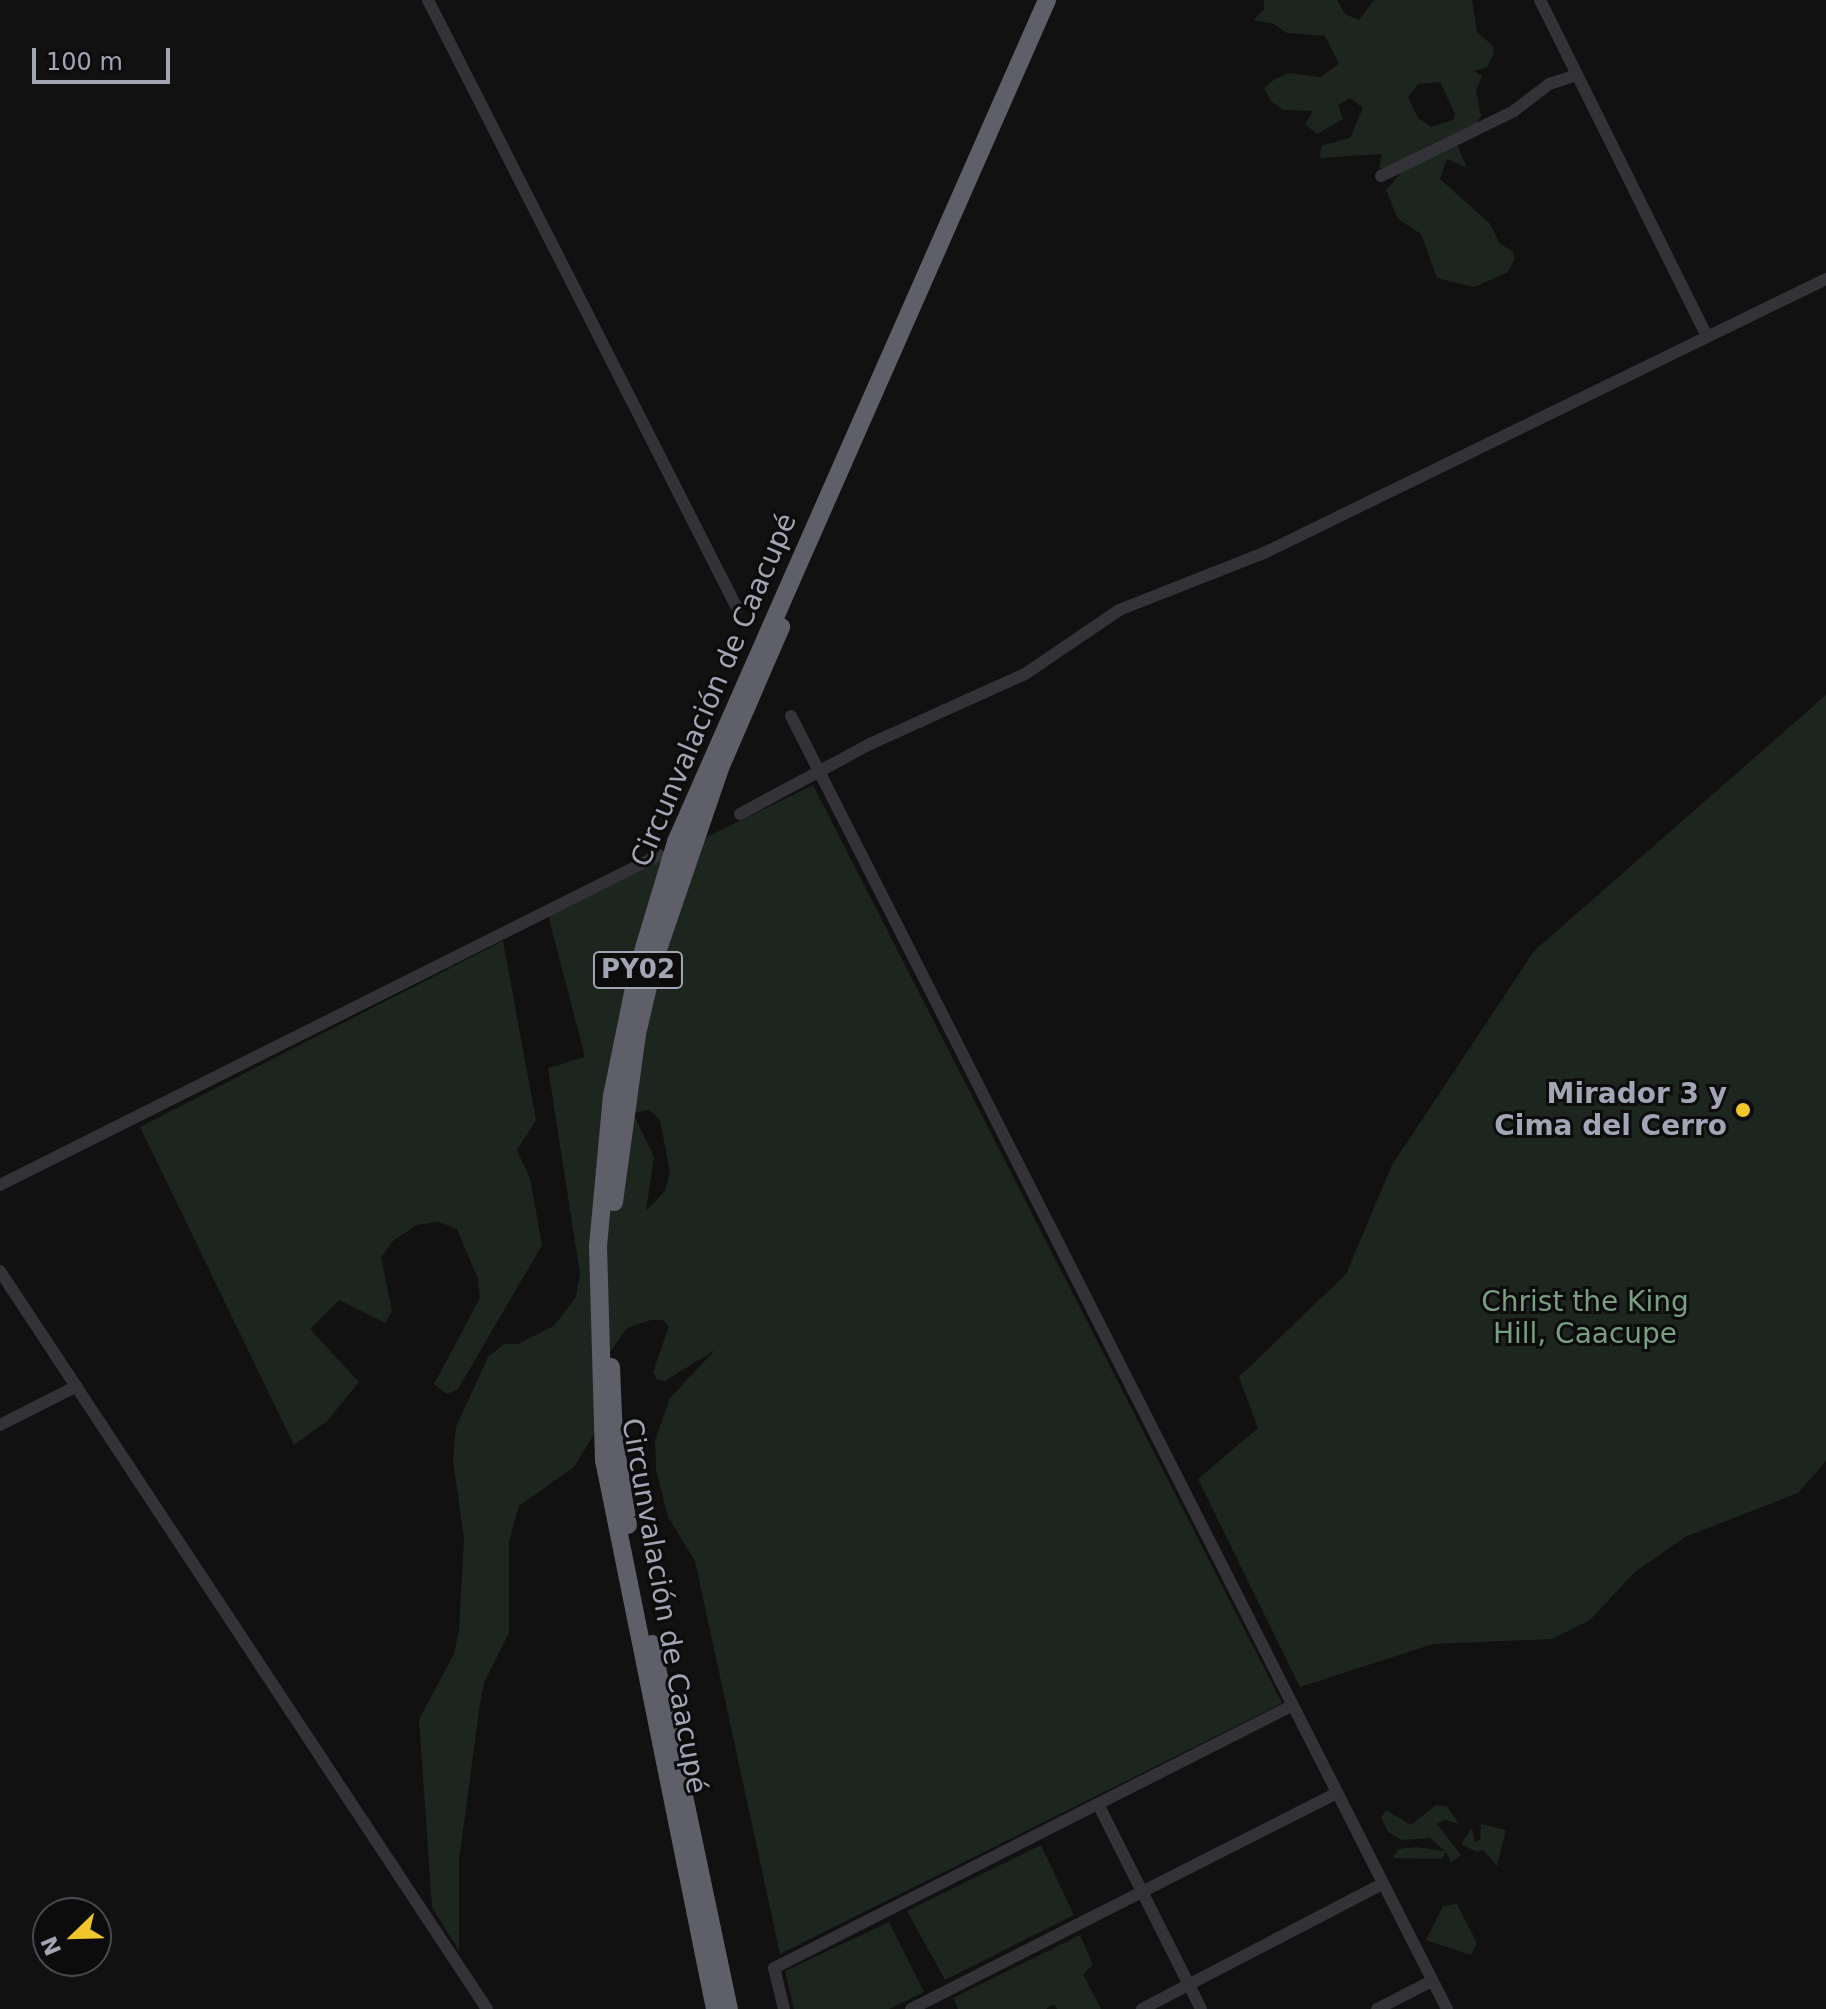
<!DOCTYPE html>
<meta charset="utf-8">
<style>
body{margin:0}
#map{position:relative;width:1826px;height:2009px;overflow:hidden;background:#111112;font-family:"DejaVu Sans",sans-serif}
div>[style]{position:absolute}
.green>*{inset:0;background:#1d251f}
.minor>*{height:12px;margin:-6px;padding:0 6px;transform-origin:6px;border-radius:6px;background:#323237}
.highway>*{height:18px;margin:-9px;padding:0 9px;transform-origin:9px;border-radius:9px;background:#5e5f68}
.dots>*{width:22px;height:22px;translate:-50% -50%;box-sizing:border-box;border:4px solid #0c0c0d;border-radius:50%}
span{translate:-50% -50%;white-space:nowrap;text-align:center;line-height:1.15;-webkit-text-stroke:6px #0c0c0d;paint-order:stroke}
.shield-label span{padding:2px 6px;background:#0c0c0d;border:2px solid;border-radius:6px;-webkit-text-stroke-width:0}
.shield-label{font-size:26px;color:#a2a5b3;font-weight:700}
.street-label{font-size:28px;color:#a2a5b3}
.poi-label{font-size:28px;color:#a2a5b3;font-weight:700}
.right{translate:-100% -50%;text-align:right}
.park-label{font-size:28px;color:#799e80}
.north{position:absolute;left:32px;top:1897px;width:80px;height:80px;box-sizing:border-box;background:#0c0c0d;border:2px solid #48494f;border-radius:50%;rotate:247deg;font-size:22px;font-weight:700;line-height:32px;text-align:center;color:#a2a5b3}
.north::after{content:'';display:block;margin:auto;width:28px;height:36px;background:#f0c62b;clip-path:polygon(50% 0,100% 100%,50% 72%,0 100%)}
.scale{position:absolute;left:32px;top:48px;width:138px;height:36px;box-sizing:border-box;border:4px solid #a2a5b3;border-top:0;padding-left:10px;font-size:24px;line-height:28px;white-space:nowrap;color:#a2a5b3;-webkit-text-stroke:6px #0c0c0d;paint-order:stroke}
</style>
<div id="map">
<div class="green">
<div style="clip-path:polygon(evenodd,1264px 0,1337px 0,1345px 14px,1359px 20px,1374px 0,1472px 0,1477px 32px,1493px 46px,1494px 54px,1487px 67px,1474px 71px,1482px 76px,1476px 90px,1481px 116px,1469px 136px,1455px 140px,1467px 168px,1447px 159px,1440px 179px,1490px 224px,1500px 244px,1512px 251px,1515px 258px,1508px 272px,1474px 287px,1437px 278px,1421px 234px,1398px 219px,1386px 190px,1415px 157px,1386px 170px,1379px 167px,1382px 154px,1320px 158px,1321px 146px,1350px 138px,1363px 108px,1350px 98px,1338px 105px,1343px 119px,1317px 134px,1305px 124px,1313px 111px,1283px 110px,1271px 101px,1264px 88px,1275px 79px,1289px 73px,1320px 77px,1339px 64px,1325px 36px,1287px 33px,1274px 24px,1253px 20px,1264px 10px,1264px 0,1440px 82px,1455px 114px,1453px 120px,1431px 127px,1418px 118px,1408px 97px,1418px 84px,1440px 82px)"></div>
<div style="clip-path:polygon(1826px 695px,1826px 1461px,1798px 1493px,1685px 1537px,1635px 1572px,1590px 1620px,1552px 1639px,1433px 1644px,1300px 1687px,1198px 1479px,1258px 1428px,1239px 1377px,1346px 1274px,1392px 1165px,1534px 951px)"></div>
<div style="clip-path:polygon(evenodd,813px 785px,1282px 1703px,780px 1954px,695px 1561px,668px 1517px,656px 1469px,655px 1440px,670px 1398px,715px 1350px,665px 1381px,657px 1380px,653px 1372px,669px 1326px,663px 1320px,651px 1320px,627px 1328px,606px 1358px,604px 1418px,574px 1467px,519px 1506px,509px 1541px,509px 1633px,484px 1683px,480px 1704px,459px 1860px,459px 1951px,432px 1907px,419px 1719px,454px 1654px,459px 1630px,464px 1538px,453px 1461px,456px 1427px,488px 1357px,504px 1344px,518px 1344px,554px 1326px,576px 1297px,580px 1274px,548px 1068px,585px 1057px,548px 915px,813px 785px,649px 1110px,660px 1120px,670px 1172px,665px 1191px,646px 1211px,654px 1157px,633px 1113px,649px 1110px)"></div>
<div style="clip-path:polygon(503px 941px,536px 1120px,517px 1150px,530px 1178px,542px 1245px,458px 1389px,447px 1394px,434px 1384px,480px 1298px,478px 1279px,457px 1229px,439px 1222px,417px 1225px,394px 1240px,381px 1257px,392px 1311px,385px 1323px,339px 1300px,310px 1329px,359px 1382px,327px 1421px,294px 1445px,140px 1127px)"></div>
<div style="clip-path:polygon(1436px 1805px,1447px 1806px,1459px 1824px,1445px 1820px,1437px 1824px,1461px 1855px,1451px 1863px,1446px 1852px,1441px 1859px,1393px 1858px,1398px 1849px,1415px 1847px,1445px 1851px,1430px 1838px,1402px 1840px,1388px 1832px,1381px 1817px,1386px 1810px,1411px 1825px)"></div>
<div style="clip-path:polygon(1481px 1824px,1506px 1830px,1497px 1866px,1483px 1850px,1477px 1852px,1461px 1844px,1472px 1828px,1475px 1842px,1480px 1840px)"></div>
<div style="clip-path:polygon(1041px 1845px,1074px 1915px,945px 1980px,907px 1911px)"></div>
<div style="clip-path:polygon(1457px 1904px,1477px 1943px,1471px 1955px,1426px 1940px,1443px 1906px)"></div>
<div style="clip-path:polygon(889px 1922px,924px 1992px,889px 2009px,794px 2009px,785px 1971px)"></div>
<div style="clip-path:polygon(1080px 1935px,1093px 1965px,1083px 1974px,1101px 2009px,1057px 2009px,1054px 2004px,1046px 2009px,958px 2009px,953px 1998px)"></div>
</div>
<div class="minor">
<div style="left:428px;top:0;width:682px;rotate:63.06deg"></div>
<div style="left:1540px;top:0;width:374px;rotate:63.6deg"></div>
<div style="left:1381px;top:176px;width:148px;rotate:-26deg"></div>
<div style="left:1514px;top:111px;width:44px;rotate:-37.6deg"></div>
<div style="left:1549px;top:84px;width:29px;rotate:-18deg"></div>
<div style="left:791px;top:716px;width:1450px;rotate:63.1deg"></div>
<div style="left:740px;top:814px;width:148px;rotate:-28.3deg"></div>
<div style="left:870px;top:744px;width:170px;rotate:-24.3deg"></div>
<div style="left:1025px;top:674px;width:114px;rotate:-34.2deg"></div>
<div style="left:1119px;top:610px;width:156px;rotate:-21.5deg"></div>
<div style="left:1264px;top:553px;width:625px;rotate:-25.99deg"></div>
<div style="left:0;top:1185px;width:737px;rotate:-26.6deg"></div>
<div style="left:0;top:1271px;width:884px;rotate:56.58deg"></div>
<div style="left:0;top:1425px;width:86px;rotate:-26.9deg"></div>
<div style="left:1098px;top:1804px;width:229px;rotate:63.3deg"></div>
<div style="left:784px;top:2009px;width:42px;rotate:-103.7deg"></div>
<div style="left:774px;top:1968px;width:580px;rotate:-26.87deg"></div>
<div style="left:911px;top:2009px;width:475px;rotate:-26.9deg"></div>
<div style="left:1142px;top:2009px;width:271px;rotate:-27.5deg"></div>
<div style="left:1377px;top:2009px;width:62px;rotate:-27deg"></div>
</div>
<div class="highway">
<div style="left:614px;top:1202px;width:170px;rotate:-82.2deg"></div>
<div style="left:637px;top:1034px;width:75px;rotate:-76.9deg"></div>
<div style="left:654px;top:961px;width:204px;rotate:-71.1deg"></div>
<div style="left:720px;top:768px;width:154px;rotate:-66.6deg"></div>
<div style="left:611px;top:1367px;width:71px;rotate:87.6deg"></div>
<div style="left:614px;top:1438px;width:88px;rotate:80.9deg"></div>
<div style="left:652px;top:1644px;width:373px;rotate:78.1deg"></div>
<div style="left:715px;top:2009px;width:560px;rotate:-101.43deg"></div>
<div style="left:604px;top:1460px;width:214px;rotate:-91.6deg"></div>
<div style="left:598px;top:1246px;width:151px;rotate:-84.7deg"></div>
<div style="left:612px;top:1096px;width:131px;rotate:-78.5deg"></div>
<div style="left:638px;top:968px;width:132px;rotate:-73.2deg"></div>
<div style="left:676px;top:842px;width:920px;rotate:-66.22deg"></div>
</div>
<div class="dots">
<div style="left:1743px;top:1110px;background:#f0c62b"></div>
</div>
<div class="shield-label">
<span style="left:638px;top:970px">PY02</span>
</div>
<div class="street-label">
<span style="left:714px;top:690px;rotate:-67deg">Circunvalación de Caacupé</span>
<span style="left:664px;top:1606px;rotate:80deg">Circunvalación de Caacupé</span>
</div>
<div class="poi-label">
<span class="right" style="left:1727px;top:1110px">Mirador 3 y<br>Cima del Cerro</span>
</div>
<div class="park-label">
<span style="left:1585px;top:1318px">Christ the King<br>Hill, Caacupe</span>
</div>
<div class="north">N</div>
<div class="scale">100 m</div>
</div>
